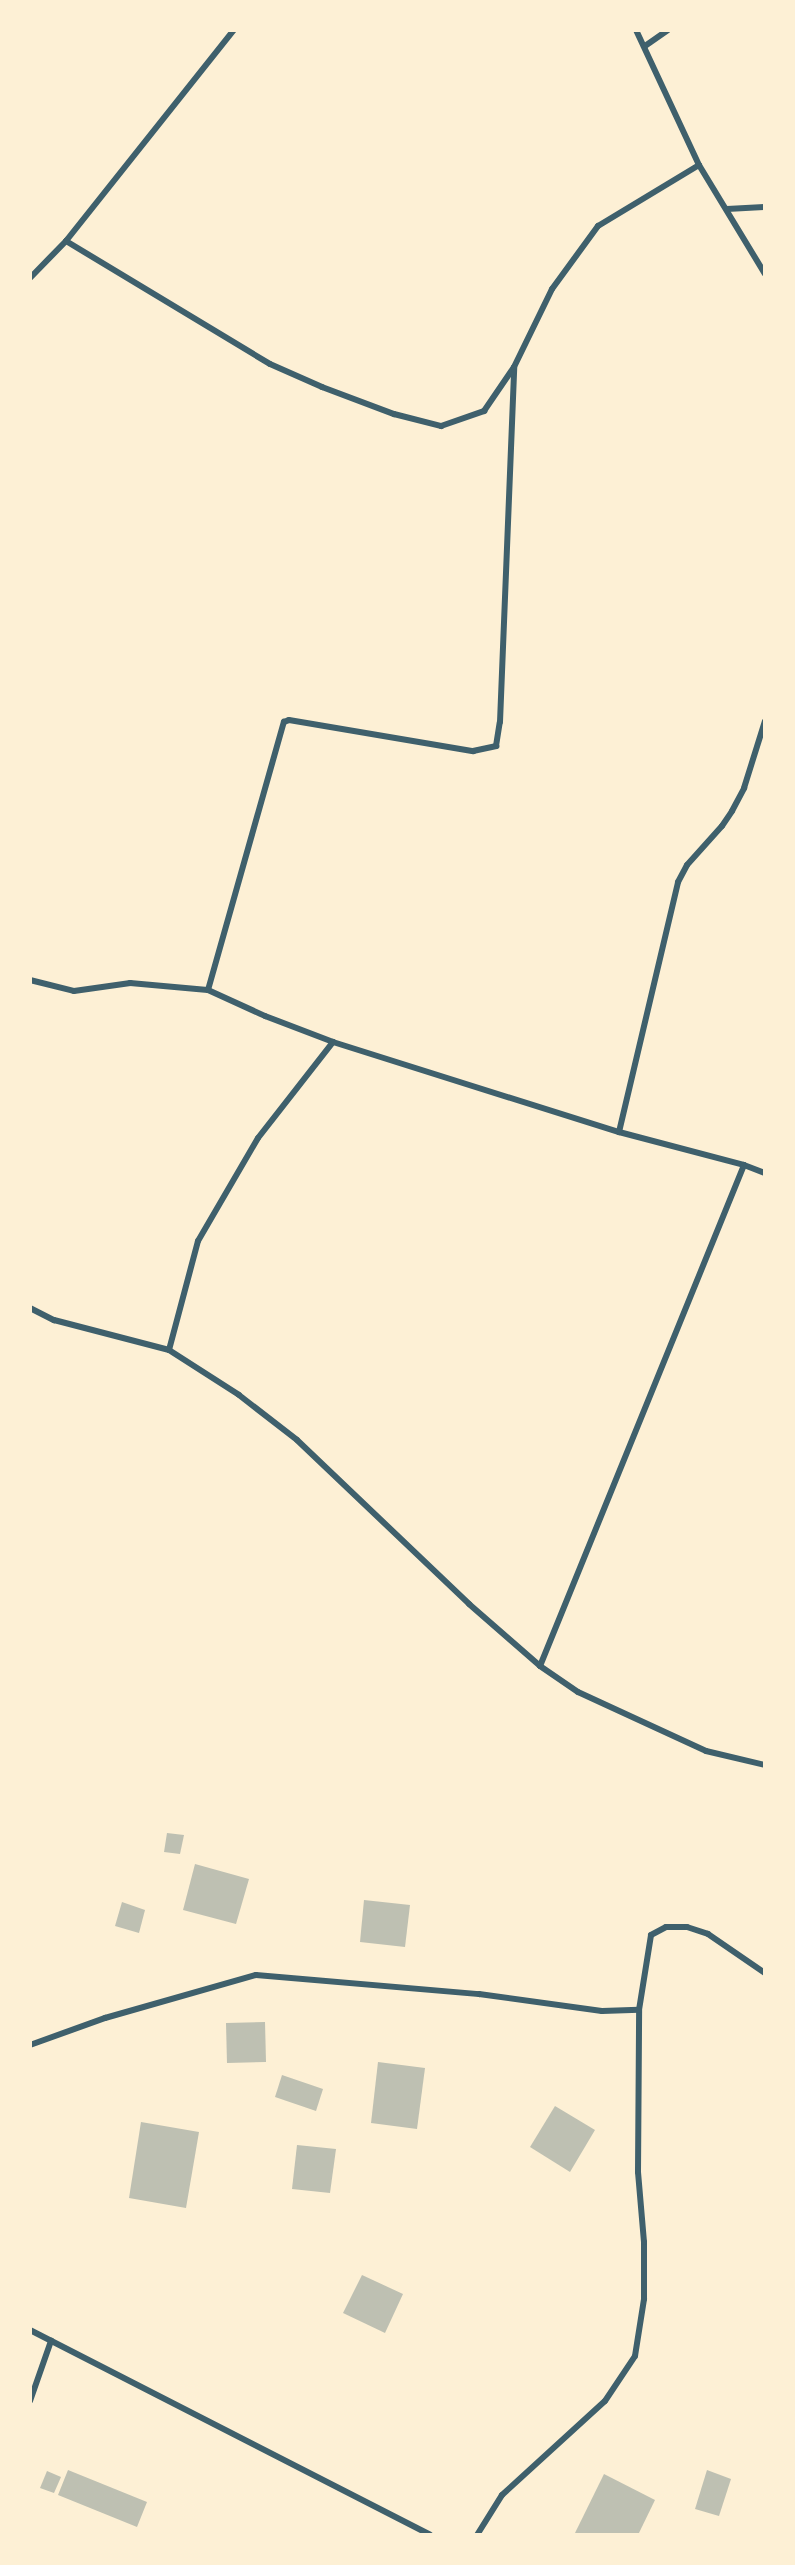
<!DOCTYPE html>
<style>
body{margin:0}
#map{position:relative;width:795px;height:2565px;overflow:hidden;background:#fdf0d5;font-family:"Asap Condensed",sans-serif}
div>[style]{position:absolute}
.building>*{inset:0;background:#bec0b2}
.minor>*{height:6px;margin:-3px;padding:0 3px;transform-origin:3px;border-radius:3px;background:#3f606c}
span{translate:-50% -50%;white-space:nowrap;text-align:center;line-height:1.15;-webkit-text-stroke:6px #fdf0d5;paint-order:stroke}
.frame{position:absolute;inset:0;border:32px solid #fdf0d5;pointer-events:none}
</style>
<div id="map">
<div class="building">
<div style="clip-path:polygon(167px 1833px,184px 1835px,180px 1854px,164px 1852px)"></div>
<div style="clip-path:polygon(195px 1864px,249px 1879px,236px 1924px,183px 1910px)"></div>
<div style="clip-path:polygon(364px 1900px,410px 1905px,405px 1947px,360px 1942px)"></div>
<div style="clip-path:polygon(122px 1902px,145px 1910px,139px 1933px,115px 1926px)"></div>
<div style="clip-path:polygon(265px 2022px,266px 2062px,227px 2063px,226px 2023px)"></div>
<div style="clip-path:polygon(378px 2062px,425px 2068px,417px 2129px,371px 2123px)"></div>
<div style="clip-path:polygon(282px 2075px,323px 2089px,316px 2111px,275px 2097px)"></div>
<div style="clip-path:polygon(555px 2106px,595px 2130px,570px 2172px,530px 2147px)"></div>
<div style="clip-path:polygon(141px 2122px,199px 2132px,186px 2208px,129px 2198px)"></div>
<div style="clip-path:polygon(297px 2145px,336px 2149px,330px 2193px,292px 2189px)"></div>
<div style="clip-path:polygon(362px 2275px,403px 2294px,385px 2333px,343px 2313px)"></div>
<div style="clip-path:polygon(68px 2470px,147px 2502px,137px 2527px,58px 2495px)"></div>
<div style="clip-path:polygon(707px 2470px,731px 2479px,719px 2516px,695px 2509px)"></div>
<div style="clip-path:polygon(47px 2471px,61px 2477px,54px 2493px,40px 2488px)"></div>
<div style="clip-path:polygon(604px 2474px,655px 2500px,638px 2535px,574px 2535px)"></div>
</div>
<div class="minor">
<div style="left:636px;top:30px;width:149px;rotate:65deg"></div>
<div style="left:699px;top:165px;width:127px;rotate:58.8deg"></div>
<div style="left:645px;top:46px;width:28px;rotate:-35deg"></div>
<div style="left:727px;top:209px;width:38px;rotate:-3deg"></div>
<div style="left:66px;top:241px;width:238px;rotate:31.1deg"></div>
<div style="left:270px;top:364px;width:57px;rotate:23.9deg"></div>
<div style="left:322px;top:387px;width:77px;rotate:20.6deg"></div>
<div style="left:394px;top:414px;width:49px;rotate:14.3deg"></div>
<div style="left:441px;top:426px;width:46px;rotate:-19.2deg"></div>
<div style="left:484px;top:411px;width:53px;rotate:-55.7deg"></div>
<div style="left:514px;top:367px;width:87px;rotate:-64deg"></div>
<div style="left:552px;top:289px;width:78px;rotate:-53.9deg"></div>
<div style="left:598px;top:226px;width:118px;rotate:-31.1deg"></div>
<div style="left:30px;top:278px;width:52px;rotate:-45.8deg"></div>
<div style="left:66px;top:241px;width:270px;rotate:-51.5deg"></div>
<div style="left:30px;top:980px;width:45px;rotate:14deg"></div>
<div style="left:74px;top:991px;width:57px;rotate:-8.1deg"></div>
<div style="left:130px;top:983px;width:78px;rotate:5.1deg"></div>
<div style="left:208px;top:990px;width:63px;rotate:24.5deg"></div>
<div style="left:265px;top:1016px;width:73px;rotate:20.9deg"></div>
<div style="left:333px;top:1042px;width:300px;rotate:17.5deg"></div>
<div style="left:619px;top:1132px;width:129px;rotate:14.8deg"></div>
<div style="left:744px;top:1165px;width:22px;rotate:21deg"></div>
<div style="left:208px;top:990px;width:279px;rotate:-74.2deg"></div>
<div style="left:284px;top:722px;width:5px;rotate:-22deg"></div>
<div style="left:289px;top:720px;width:187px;rotate:9.6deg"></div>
<div style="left:473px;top:751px;width:24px;rotate:-12deg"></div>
<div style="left:496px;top:746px;width:24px;rotate:-81deg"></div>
<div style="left:500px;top:722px;width:355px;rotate:-87.7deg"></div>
<div style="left:619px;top:1132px;width:257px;rotate:-76.7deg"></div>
<div style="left:678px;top:882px;width:19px;rotate:-62deg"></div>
<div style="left:687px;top:865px;width:52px;rotate:-48.1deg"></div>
<div style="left:722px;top:826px;width:18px;rotate:-56deg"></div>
<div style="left:732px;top:811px;width:26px;rotate:-62deg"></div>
<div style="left:744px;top:788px;width:70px;rotate:-72.6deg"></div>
<div style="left:30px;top:1308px;width:27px;rotate:27deg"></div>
<div style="left:54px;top:1320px;width:119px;rotate:14.6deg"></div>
<div style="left:169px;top:1350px;width:83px;rotate:32.7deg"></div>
<div style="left:239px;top:1395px;width:73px;rotate:37.8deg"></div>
<div style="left:297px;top:1440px;width:238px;rotate:43.6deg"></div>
<div style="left:469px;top:1604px;width:94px;rotate:41.1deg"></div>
<div style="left:540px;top:1666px;width:46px;rotate:34.4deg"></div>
<div style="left:578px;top:1692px;width:141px;rotate:24.7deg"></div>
<div style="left:706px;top:1751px;width:61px;rotate:13.3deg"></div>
<div style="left:169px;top:1350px;width:113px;rotate:-75.1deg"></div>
<div style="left:198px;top:1241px;width:119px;rotate:-59.8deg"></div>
<div style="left:258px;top:1138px;width:122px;rotate:-52deg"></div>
<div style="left:540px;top:1666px;width:541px;rotate:-67.84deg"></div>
<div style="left:30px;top:2045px;width:80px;rotate:-19.8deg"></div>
<div style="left:105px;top:2018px;width:157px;rotate:-15.9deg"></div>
<div style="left:256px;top:1975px;width:224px;rotate:4.9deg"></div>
<div style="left:479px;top:1994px;width:124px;rotate:7.9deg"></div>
<div style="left:602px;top:2011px;width:37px;rotate:-2deg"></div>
<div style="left:30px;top:2330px;width:449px;rotate:27.1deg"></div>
<div style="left:30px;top:2401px;width:64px;rotate:-70.7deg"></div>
<div style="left:477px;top:2535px;width:47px;rotate:-58deg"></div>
<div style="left:502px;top:2495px;width:139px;rotate:-42.4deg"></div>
<div style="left:605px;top:2401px;width:54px;rotate:-56.3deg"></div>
<div style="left:635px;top:2356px;width:58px;rotate:-81deg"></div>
<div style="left:644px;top:2299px;width:57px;rotate:-90deg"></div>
<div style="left:644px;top:2242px;width:70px;rotate:-94.9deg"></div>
<div style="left:638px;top:2172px;width:162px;rotate:-89.6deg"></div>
<div style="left:639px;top:2010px;width:76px;rotate:-80.9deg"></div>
<div style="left:651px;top:1935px;width:17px;rotate:-28deg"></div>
<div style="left:666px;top:1927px;width:21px"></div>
<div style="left:687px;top:1927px;width:22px;rotate:18deg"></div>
<div style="left:708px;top:1934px;width:69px;rotate:34.4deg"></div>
</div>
<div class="frame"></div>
</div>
